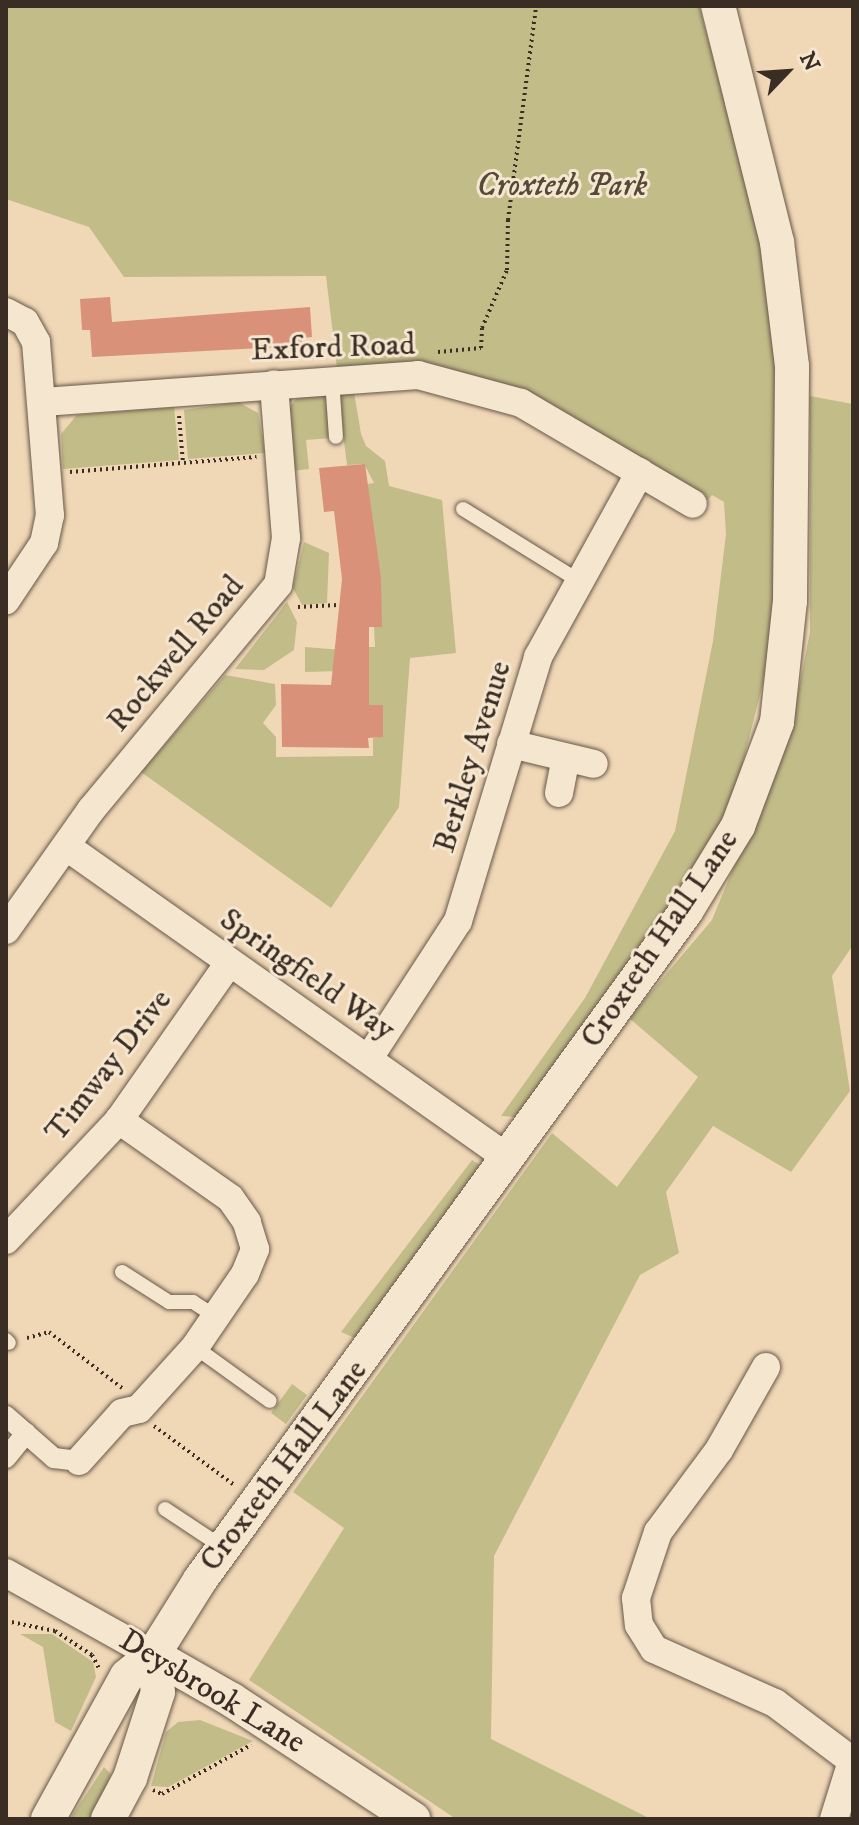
<!DOCTYPE html>
<style>
body{margin:0}
#map{position:relative;width:859px;height:1825px;overflow:hidden;background:#f0d8b7;font-family:"IM FELL DW Pica",serif}
div>[style]{position:absolute}
.green>*{inset:0;background:#c2bc89}
.building>*{inset:0;background:#d9917a}
.path>*{height:4px;margin-top:-2px;transform-origin:0;background:repeating-linear-gradient(90deg,#3a2d24 0 2px,transparent 0 6px)}
.roads{filter:drop-shadow(0 0 2px #685849) drop-shadow(0 0 2px #685849)}
.service>*{height:14px;margin:-7px;padding:0 7px;transform-origin:7px;border-radius:7px;background:#f5e6d0}
.pedestrian>*{height:20px;margin:-10px;padding:0 10px;transform-origin:10px;border-radius:10px;background:#f5e6d0}
.minor>*{height:28px;margin:-14px;padding:0 14px;transform-origin:14px;border-radius:14px;background:#f5e6d0}
.tertiary>*{height:34px;margin:-17px;padding:0 17px;transform-origin:17px;border-radius:17px;background:#f5e6d0}
span{translate:-50% -50%;white-space:nowrap;text-align:center;line-height:1.15;-webkit-text-stroke:6px #f5e6d0;paint-order:stroke}
.park-label{font-size:32px;color:#554a38;font-style:italic}
.street-label{font-size:32px;color:#3a2d24}
.frame{position:absolute;inset:0;border:8px solid #3a2d24;pointer-events:none}
.north{position:absolute;left:747px;top:32px;width:80px;height:80px;-webkit-text-stroke:6px #f5e6d0;paint-order:stroke;rotate:65deg;font-size:22px;font-weight:700;line-height:32px;text-align:center;color:#3a2d24}
.north::after{content:'';display:block;margin:auto;width:28px;height:36px;background:#3a2d24;clip-path:polygon(50% 0,100% 100%,50% 72%,0 100%)}
</style>
<div id="map">
<div class="green">
<div style="clip-path:polygon(6px 6px,699px 6px,743px 166px,769px 287px,777px 397px,778px 588px,765px 675px,731px 809px,707px 857px,518px 1117px,501px 1116px,585px 998px,675px 831px,713px 641px,726px 534px,724px 502px,712px 495px,708px 500px,534px 398px,337px 368px,326px 276px,124px 277px,89px 227px,6px 199px)"></div>
<div style="clip-path:polygon(324px 389px,331px 438px,306px 440px,309px 469px,291px 471px,289px 408px,299px 395px)"></div>
<div style="clip-path:polygon(354px 392px,361px 434px,366px 446px,385px 461px,389px 486px,442px 500px,456px 653px,410px 658px,399px 807px,331px 908px,141px 772px,225px 675px,275px 684px,276px 705px,263px 723px,276px 737px,276px 757px,373px 756px,373px 738px,383px 736px,383px 705px,369px 705px,369px 647px,375px 647px,374px 627px,381px 627px,367px 484px,374px 483px,364px 464px,347px 465px,338px 394px)"></div>
<div style="clip-path:polygon(810px 396px,853px 404px,853px 945px,832px 976px,850px 1091px,791px 1172px,713px 1126px,666px 1192px,679px 1253px,640px 1275px,494px 1556px,491px 1739px,651px 1819px,456px 1819px,249px 1680px,344px 1528px,293px 1492px,552px 1133px,617px 1187px,698px 1077px,629px 1018px,712px 920px,791px 728px,810px 632px)"></div>
<div style="clip-path:polygon(238px 402px,258px 413px,265px 453px,188px 459px,184px 410px)"></div>
<div style="clip-path:polygon(174px 407px,179px 460px,63px 469px,61px 434px,77px 415px)"></div>
<div style="clip-path:polygon(304px 542px,329px 553px,327px 603px,302px 605px,293px 588px)"></div>
<div style="clip-path:polygon(287px 602px,297px 622px,294px 650px,264px 670px,235px 669px)"></div>
<div style="clip-path:polygon(305px 647px,342px 650px,342px 671px,305px 672px)"></div>
<div style="clip-path:polygon(472px 1160px,480px 1165px,477px 1170px,355px 1338px,341px 1332px)"></div>
<div style="clip-path:polygon(292px 1384px,307px 1395px,286px 1424px,271px 1413px)"></div>
<div style="clip-path:polygon(20px 1634px,52px 1634px,93px 1662px,96px 1677px,71px 1731px,55px 1722px,43px 1647px)"></div>
<div style="clip-path:polygon(200px 1720px,253px 1741px,168px 1787px,151px 1786px,166px 1732px,178px 1722px)"></div>
<div style="clip-path:polygon(104px 1767px,111px 1774px,95px 1819px,70px 1819px)"></div>
</div>
<div class="building">
<div style="clip-path:polygon(110px 297px,112px 322px,310px 307px,312px 337px,302px 338px,302px 345px,281px 347px,92px 357px,90px 330px,82px 330px,80px 299px)"></div>
<div style="clip-path:polygon(365px 464px,381px 578px,382px 627px,369px 627px,369px 705px,383px 705px,383px 737px,368px 738px,369px 748px,282px 747px,281px 684px,331px 685px,342px 579px,334px 511px,324px 512px,319px 468px)"></div>
</div>
<div class="path">
<div style="left:438px;top:352px;width:43px;rotate:-5.3deg"></div>
<div style="left:481px;top:348px;width:20px;rotate:-87deg"></div>
<div style="left:482px;top:328px;width:63px;rotate:-66.7deg"></div>
<div style="left:507px;top:270px;width:50px;rotate:-88.9deg"></div>
<div style="left:508px;top:220px;width:216px;rotate:-82.5deg"></div>
<div style="left:179px;top:416px;width:47px;rotate:85.1deg"></div>
<div style="left:70px;top:472px;width:187px;rotate:-4.6deg"></div>
<div style="left:298px;top:607px;width:40px;rotate:-2.9deg"></div>
<div style="left:27px;top:1338px;width:23px;rotate:-15deg"></div>
<div style="left:49px;top:1332px;width:92px;rotate:37.5deg"></div>
<div style="left:154px;top:1426px;width:98px;rotate:36.3deg"></div>
<div style="left:6px;top:1621px;width:50px;rotate:11.5deg"></div>
<div style="left:55px;top:1631px;width:44px;rotate:33deg"></div>
<div style="left:92px;top:1655px;width:15px;rotate:62deg"></div>
<div style="left:153px;top:1790px;width:10px;rotate:24deg"></div>
<div style="left:162px;top:1794px;width:102px;rotate:-28.8deg"></div>
</div>
<div class="roads">
<div class="service">
<div style="left:332px;top:379px;width:58px;rotate:86.1deg"></div>
<div style="left:463px;top:509px;width:137px;rotate:31.8deg"></div>
<div style="left:122px;top:1272px;width:56px;rotate:32.6deg"></div>
<div style="left:169px;top:1302px;width:24px"></div>
<div style="left:193px;top:1302px;width:27px;rotate:33deg"></div>
<div style="left:6px;top:1340px;width:4px;rotate:45deg"></div>
<div style="left:195px;top:1347px;width:92px;rotate:35.8deg"></div>
<div style="left:165px;top:1509px;width:71px;rotate:33.5deg"></div>
</div>
<div class="pedestrian">
<div style="left:6px;top:1416px;width:64px;rotate:41.2deg"></div>
<div style="left:54px;top:1458px;width:25px;rotate:7deg"></div>
<div style="left:6px;top:1458px;width:32px;rotate:-51deg"></div>
</div>
<div class="minor">
<div style="left:6px;top:312px;width:21px;rotate:28deg"></div>
<div style="left:25px;top:322px;width:23px;rotate:61deg"></div>
<div style="left:36px;top:342px;width:174px;rotate:85.4deg"></div>
<div style="left:50px;top:515px;width:29px;rotate:102deg"></div>
<div style="left:44px;top:543px;width:69px;rotate:123.7deg"></div>
<div style="left:43px;top:402px;width:376px;rotate:-4.1deg"></div>
<div style="left:418px;top:375px;width:107px;rotate:15.2deg"></div>
<div style="left:521px;top:403px;width:199px;rotate:30.4deg"></div>
<div style="left:511px;top:744px;width:85px;rotate:13.5deg"></div>
<div style="left:559px;top:793px;width:36px;rotate:-79deg"></div>
<div style="left:67px;top:847px;width:541px;rotate:35.22deg"></div>
<div style="left:6px;top:930px;width:147px;rotate:-54.7deg"></div>
<div style="left:91px;top:810px;width:293px;rotate:-50.3deg"></div>
<div style="left:278px;top:585px;width:48px;rotate:-80.3deg"></div>
<div style="left:286px;top:538px;width:154px;rotate:-94.5deg"></div>
<div style="left:369px;top:1058px;width:163px;rotate:-57deg"></div>
<div style="left:458px;top:921px;width:276px;rotate:-73.1deg"></div>
<div style="left:538px;top:657px;width:211px;rotate:-61.1deg"></div>
<div style="left:6px;top:1240px;width:165px;rotate:-46.7deg"></div>
<div style="left:119px;top:1120px;width:192px;rotate:-55deg"></div>
<div style="left:766px;top:1367px;width:95px;rotate:119.5deg"></div>
<div style="left:719px;top:1450px;width:102px;rotate:126.6deg"></div>
<div style="left:658px;top:1532px;width:70px;rotate:108.4deg"></div>
<div style="left:636px;top:1598px;width:27px;rotate:84deg"></div>
<div style="left:639px;top:1625px;width:28px;rotate:58deg"></div>
<div style="left:654px;top:1649px;width:133px;rotate:24.1deg"></div>
<div style="left:775px;top:1703px;width:95px;rotate:36.9deg"></div>
<div style="left:79px;top:1461px;width:64px;rotate:-48.1deg"></div>
<div style="left:122px;top:1413px;width:17px;rotate:-13deg"></div>
<div style="left:139px;top:1409px;width:84px;rotate:-47.9deg"></div>
<div style="left:195px;top:1347px;width:88px;rotate:-55.6deg"></div>
<div style="left:245px;top:1274px;width:27px;rotate:-68deg"></div>
<div style="left:255px;top:1249px;width:28px;rotate:-107deg"></div>
<div style="left:247px;top:1222px;width:29px;rotate:-125deg"></div>
<div style="left:230px;top:1198px;width:136px;rotate:-144.9deg"></div>
<div style="left:6px;top:1573px;width:168px;rotate:29.2deg"></div>
<div style="left:834px;top:1819px;width:64px;rotate:-72.7deg"></div>
</div>
<div class="tertiary">
<div style="left:153px;top:1655px;width:91px;rotate:29.7deg"></div>
<div style="left:232px;top:1700px;width:217px;rotate:33.3deg"></div>
<div style="left:48px;top:1819px;width:163px;rotate:-61.1deg"></div>
<div style="left:127px;top:1676px;width:33px;rotate:-39deg"></div>
<div style="left:153px;top:1655px;width:89px;rotate:-57.9deg"></div>
<div style="left:200px;top:1580px;width:827px;rotate:-54deg"></div>
<div style="left:686px;top:911px;width:100px;rotate:-58.5deg"></div>
<div style="left:738px;top:826px;width:111px;rotate:-69.4deg"></div>
<div style="left:777px;top:722px;width:122px;rotate:-83.9deg"></div>
<div style="left:790px;top:601px;width:235px;rotate:-89.5deg"></div>
<div style="left:792px;top:366px;width:125px;rotate:-96.9deg"></div>
<div style="left:777px;top:242px;width:243px;rotate:-104deg"></div>
<div style="left:108px;top:1819px;width:47px;rotate:-61.8deg"></div>
<div style="left:130px;top:1778px;width:90px;rotate:-72deg"></div>
<div style="left:158px;top:1692px;width:37px;rotate:-98deg"></div>
</div>
</div>
<div class="park-label">
<span style="left:562px;top:186px">Croxteth Park</span>
</div>
<div class="street-label">
<span style="left:333px;top:348px;rotate:-2deg">Exford Road</span>
<span style="left:176px;top:654px;rotate:-50deg">Rockwell Road</span>
<span style="left:473px;top:757px;rotate:-73deg">Berkley Avenue</span>
<span style="left:660px;top:939px;rotate:-56deg">Croxteth Hall Lane</span>
<span style="left:307px;top:975px;rotate:35deg">Springfield Way</span>
<span style="left:109px;top:1066px;rotate:-52deg">Timway Drive</span>
<span style="left:284px;top:1466px;rotate:-53deg">Croxteth Hall Lane</span>
<span style="left:212px;top:1692px;rotate:31deg">Deysbrook Lane</span>
</div>
<div class="frame"></div>
<div class="north">N</div>
</div>
